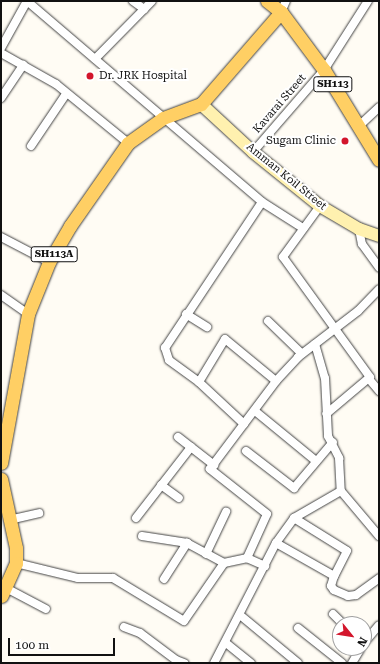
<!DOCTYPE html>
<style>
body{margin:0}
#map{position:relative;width:380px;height:664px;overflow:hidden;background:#fffcf4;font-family:"Roboto Serif",serif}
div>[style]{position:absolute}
.roads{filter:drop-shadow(0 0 1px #444) drop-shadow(0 0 1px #444)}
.street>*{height:8px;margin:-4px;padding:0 4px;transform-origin:4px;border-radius:4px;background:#fff}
.secondary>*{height:12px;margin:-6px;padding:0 6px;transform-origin:6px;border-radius:6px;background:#fff1af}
.primary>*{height:13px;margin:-6.5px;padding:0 6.5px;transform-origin:6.5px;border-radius:6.5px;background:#ffcf64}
.dots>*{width:11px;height:11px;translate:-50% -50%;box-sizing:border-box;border:2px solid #fff;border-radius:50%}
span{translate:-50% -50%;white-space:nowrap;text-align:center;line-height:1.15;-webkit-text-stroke:4px #fff;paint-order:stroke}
.shield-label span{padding:1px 3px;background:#fff;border:1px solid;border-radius:3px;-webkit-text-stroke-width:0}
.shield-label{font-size:10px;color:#111;font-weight:700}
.poi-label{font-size:11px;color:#111}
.left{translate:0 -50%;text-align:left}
.right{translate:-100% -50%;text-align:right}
.street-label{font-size:11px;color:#111}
.frame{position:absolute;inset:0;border:2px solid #111;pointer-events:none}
.north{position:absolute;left:332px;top:616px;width:40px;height:40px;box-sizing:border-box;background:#fff;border:1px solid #a0a0a0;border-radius:50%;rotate:120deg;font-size:11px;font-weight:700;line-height:16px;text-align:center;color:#111}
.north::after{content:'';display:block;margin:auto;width:14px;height:18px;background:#d3162c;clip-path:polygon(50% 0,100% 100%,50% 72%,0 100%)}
.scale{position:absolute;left:8px;top:638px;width:107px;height:18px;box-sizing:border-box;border:2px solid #111;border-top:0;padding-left:5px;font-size:12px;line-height:14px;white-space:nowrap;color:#111;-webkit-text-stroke:3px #fff;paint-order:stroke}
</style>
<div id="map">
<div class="roads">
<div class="street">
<div style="left:27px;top:1px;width:309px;rotate:40.5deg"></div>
<div style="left:262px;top:202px;width:49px;rotate:32.4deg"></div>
<div style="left:133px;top:1px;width:14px;rotate:36deg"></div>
<div style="left:281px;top:12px;width:12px;rotate:-66deg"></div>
<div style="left:1px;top:48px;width:54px;rotate:-61deg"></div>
<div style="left:1px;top:53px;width:63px;rotate:29.4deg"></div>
<div style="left:56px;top:84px;width:93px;rotate:39.3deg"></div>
<div style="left:95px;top:59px;width:81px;rotate:-45.5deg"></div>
<div style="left:1px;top:98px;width:40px;rotate:-56deg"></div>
<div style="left:360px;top:125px;width:26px;rotate:-43deg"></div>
<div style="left:31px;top:146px;width:63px;rotate:-56.1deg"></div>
<div style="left:253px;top:152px;width:108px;rotate:-49.1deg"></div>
<div style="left:324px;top:70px;width:82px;rotate:-57.5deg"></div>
<div style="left:320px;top:206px;width:63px;rotate:126deg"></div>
<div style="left:283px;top:257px;width:148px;rotate:54.1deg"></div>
<div style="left:370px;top:377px;width:57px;rotate:139.9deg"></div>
<div style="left:359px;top:229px;width:15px;rotate:79deg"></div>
<div style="left:362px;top:244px;width:29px;rotate:54deg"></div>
<div style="left:1px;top:237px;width:54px;rotate:27.5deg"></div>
<div style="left:1px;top:295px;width:33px;rotate:35deg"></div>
<div style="left:186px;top:314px;width:25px;rotate:32deg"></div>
<div style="left:268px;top:321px;width:47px;rotate:44.1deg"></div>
<div style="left:315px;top:344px;width:35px;rotate:74deg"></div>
<div style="left:325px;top:378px;width:58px;rotate:87deg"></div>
<div style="left:328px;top:436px;width:25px;rotate:63deg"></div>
<div style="left:339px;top:458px;width:33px;rotate:87deg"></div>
<div style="left:341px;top:491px;width:59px;rotate:49.8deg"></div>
<div style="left:369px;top:379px;width:16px;rotate:50deg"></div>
<div style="left:199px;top:382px;width:50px;rotate:-58.8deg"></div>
<div style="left:225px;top:339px;width:66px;rotate:39.5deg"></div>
<div style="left:255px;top:411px;width:79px;rotate:39.3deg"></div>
<div style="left:244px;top:424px;width:62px;rotate:-137deg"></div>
<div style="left:199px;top:382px;width:37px;rotate:-144deg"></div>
<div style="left:169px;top:360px;width:13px;rotate:-108deg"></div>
<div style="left:165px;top:348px;width:175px;rotate:-56.4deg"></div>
<div style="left:178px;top:437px;width:46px;rotate:37.9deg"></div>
<div style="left:246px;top:451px;width:61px;rotate:37.6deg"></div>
<div style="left:294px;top:488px;width:60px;rotate:-49.7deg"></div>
<div style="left:161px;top:485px;width:22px;rotate:36deg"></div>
<div style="left:136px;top:518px;width:90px;rotate:-52.2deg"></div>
<div style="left:294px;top:518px;width:62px;rotate:31.9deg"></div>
<div style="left:347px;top:551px;width:28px;rotate:117deg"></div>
<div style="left:334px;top:576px;width:10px;rotate:107deg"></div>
<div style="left:331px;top:586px;width:5px;rotate:53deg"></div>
<div style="left:334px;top:590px;width:15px;rotate:23deg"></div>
<div style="left:348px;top:596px;width:8px;rotate:-7deg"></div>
<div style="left:356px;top:595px;width:29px;rotate:-36deg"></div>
<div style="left:9px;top:520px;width:31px;rotate:-13deg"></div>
<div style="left:142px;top:536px;width:46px;rotate:8.8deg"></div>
<div style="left:187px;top:543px;width:42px;rotate:28.4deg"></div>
<div style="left:224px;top:563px;width:24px;rotate:-12deg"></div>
<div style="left:247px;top:558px;width:20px;rotate:24deg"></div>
<div style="left:276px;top:543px;width:67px;rotate:29.6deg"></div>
<div style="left:206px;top:554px;width:47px;rotate:-64.5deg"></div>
<div style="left:247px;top:558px;width:48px;rotate:-65.6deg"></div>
<div style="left:267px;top:514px;width:73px;rotate:-141.7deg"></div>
<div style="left:210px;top:469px;width:110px;rotate:-53.1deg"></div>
<div style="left:276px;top:381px;width:33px;rotate:-47deg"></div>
<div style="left:298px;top:357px;width:76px;rotate:-37.5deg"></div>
<div style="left:358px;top:311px;width:30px;rotate:-46deg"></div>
<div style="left:16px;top:563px;width:64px;rotate:13.6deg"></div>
<div style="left:78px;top:578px;width:35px"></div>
<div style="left:113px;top:578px;width:83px;rotate:31.2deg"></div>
<div style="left:184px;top:621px;width:70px;rotate:-55.4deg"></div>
<div style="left:164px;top:579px;width:43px;rotate:-57.4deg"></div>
<div style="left:6px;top:588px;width:45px;rotate:27.7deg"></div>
<div style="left:333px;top:614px;width:14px;rotate:45deg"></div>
<div style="left:240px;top:615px;width:75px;rotate:39.6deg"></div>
<div style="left:124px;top:627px;width:17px;rotate:21deg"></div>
<div style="left:140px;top:633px;width:45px;rotate:36.9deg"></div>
<div style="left:176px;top:660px;width:9px;rotate:21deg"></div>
<div style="left:298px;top:628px;width:56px;rotate:38.5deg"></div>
<div style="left:226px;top:643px;width:32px;rotate:39deg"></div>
<div style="left:364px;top:643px;width:23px;rotate:-50deg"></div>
<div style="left:214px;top:663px;width:135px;rotate:-62.7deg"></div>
<div style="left:276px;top:543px;width:31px;rotate:-54deg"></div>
<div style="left:294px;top:518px;width:54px;rotate:-29.9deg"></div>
<div style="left:352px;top:663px;width:17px;rotate:-59deg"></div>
</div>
<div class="secondary">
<div style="left:201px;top:104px;width:71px;rotate:42.7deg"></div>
<div style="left:253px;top:152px;width:86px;rotate:38.9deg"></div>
<div style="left:320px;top:206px;width:45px;rotate:30.5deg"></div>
<div style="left:359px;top:229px;width:21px;rotate:19deg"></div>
</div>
<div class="primary">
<div style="left:267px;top:1px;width:18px;rotate:38deg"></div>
<div style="left:281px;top:12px;width:72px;rotate:53.4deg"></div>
<div style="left:324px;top:70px;width:105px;rotate:58.6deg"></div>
<div style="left:1px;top:463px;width:151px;rotate:-79.7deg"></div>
<div style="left:28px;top:314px;width:56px;rotate:-68deg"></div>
<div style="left:49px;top:262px;width:42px;rotate:-59.7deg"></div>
<div style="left:70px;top:226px;width:101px;rotate:-55.1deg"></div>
<div style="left:128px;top:143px;width:43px;rotate:-35.5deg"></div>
<div style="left:163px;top:118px;width:40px;rotate:-20.2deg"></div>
<div style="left:201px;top:104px;width:122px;rotate:-49deg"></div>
<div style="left:1px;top:479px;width:71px;rotate:77.7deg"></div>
<div style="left:16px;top:548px;width:15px;rotate:90deg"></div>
<div style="left:16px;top:563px;width:36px;rotate:114deg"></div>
</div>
</div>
<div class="dots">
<div style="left:90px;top:76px;background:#d3162c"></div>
<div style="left:345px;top:141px;background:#d3162c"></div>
</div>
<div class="shield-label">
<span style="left:333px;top:84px">SH113</span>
<span style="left:54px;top:254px">SH113A</span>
</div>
<div class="poi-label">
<span class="left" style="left:99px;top:76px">Dr. JRK Hospital</span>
<span class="right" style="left:336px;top:141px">Sugam Clinic</span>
</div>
<div class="street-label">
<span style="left:280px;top:104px;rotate:-49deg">Kavarai Street</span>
<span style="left:286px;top:177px;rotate:39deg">Amman Koil Street</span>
</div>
<div class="frame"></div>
<div class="north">N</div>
<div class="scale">100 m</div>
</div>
